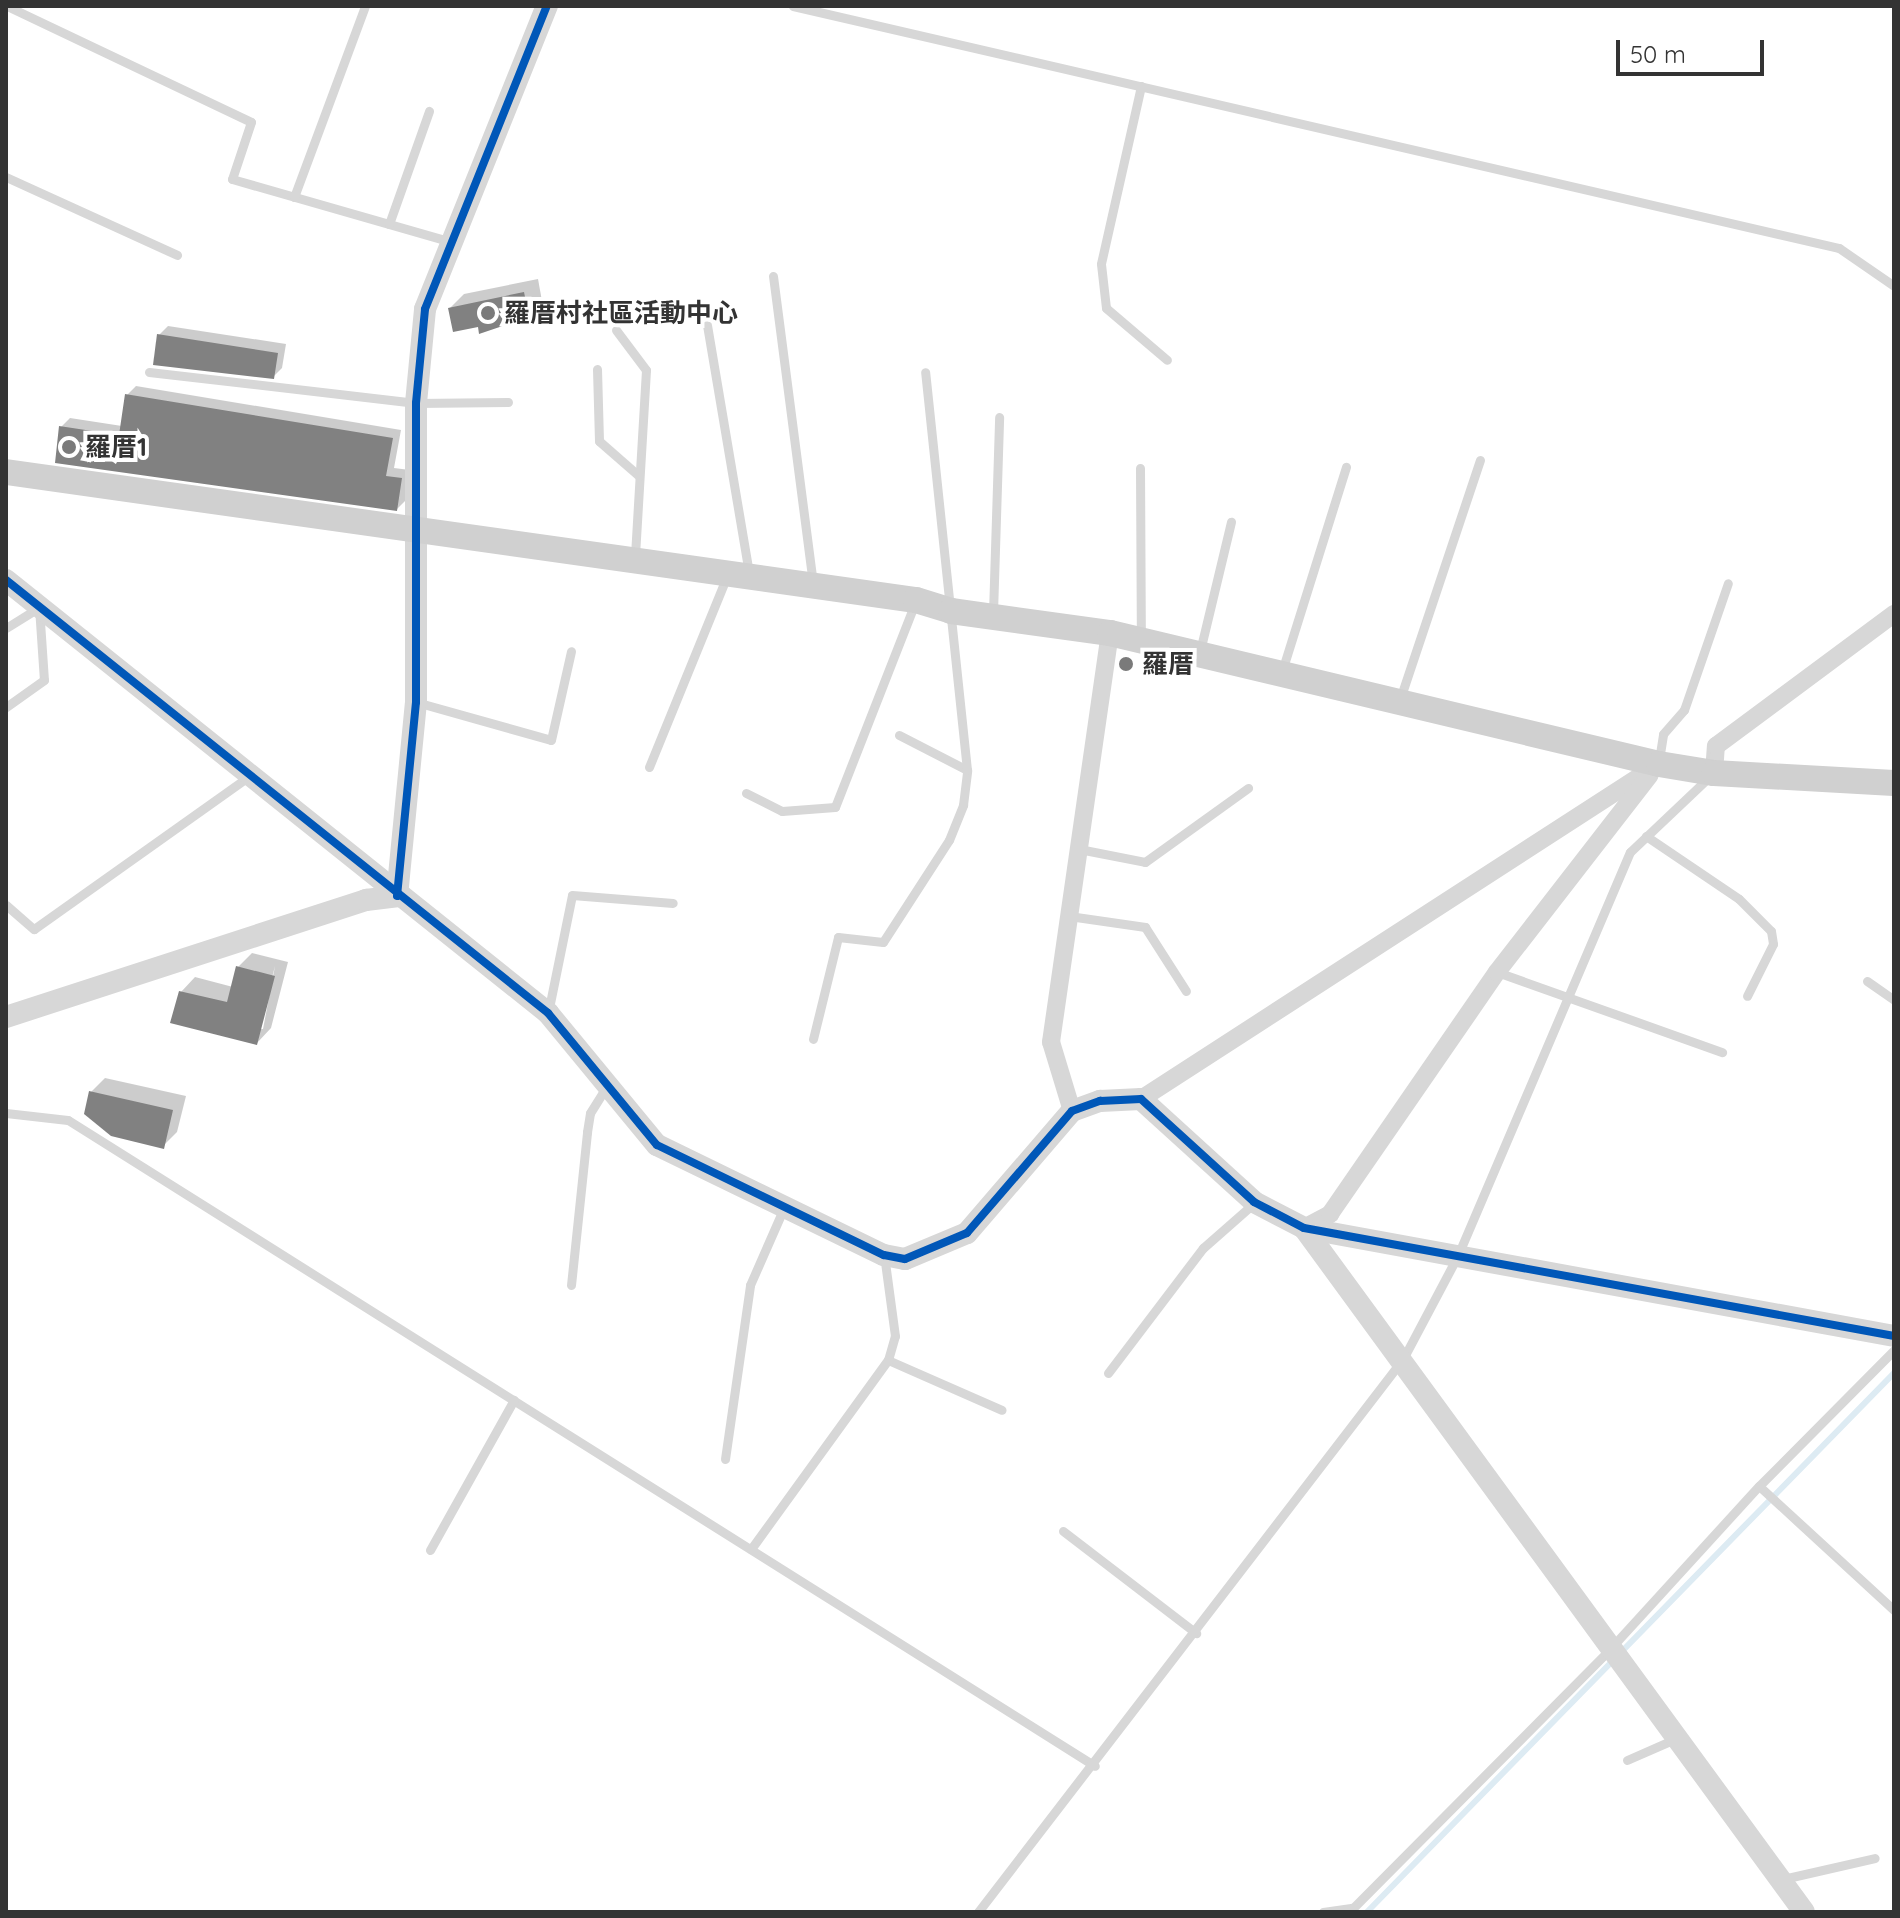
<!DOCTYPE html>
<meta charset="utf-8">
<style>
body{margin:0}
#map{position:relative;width:1900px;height:1918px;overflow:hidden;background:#fff;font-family:Quicksand,"Noto Sans TC",sans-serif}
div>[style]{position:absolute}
.shadow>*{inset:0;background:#0003}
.stream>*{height:6px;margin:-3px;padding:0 3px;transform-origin:3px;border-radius:3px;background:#ddebf3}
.building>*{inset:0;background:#818181}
.service>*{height:9px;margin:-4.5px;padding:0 4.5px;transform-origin:4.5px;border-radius:4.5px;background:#d7d7d7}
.minor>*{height:18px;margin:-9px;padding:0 9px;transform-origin:9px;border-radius:9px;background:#d7d7d7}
.tertiary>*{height:22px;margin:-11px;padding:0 11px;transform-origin:11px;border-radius:11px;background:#d7d7d7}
.secondary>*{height:26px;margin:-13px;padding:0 13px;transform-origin:13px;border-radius:13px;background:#d0d0d0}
.cycleway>*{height:8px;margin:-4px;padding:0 4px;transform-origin:4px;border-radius:4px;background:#0057b8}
.dots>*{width:22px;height:22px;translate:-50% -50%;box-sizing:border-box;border:4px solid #fff;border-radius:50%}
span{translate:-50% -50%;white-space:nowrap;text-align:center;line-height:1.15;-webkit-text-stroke:8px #fff;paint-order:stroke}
.poi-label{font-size:26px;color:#333;font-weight:700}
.left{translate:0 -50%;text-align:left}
.frame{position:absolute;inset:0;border:8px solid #333;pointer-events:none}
.scale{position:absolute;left:1616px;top:40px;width:148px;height:36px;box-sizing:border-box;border:4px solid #333;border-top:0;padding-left:10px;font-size:24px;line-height:28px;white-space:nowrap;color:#333;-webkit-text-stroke:6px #fff;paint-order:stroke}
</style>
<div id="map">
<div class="shadow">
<div style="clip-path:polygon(538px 279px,542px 301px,528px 316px,479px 325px,450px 308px,464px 294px)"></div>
<div style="clip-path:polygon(168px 326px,286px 344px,282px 368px,273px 377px,159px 335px)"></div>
<div style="clip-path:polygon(136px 386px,401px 430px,394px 468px,410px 470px,406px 500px,397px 509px,61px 427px,70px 418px,122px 426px,127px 395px)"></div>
<div style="clip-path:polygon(evenodd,252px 953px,288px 962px,271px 1028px,257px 1043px,181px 992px,195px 977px,233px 987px,238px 967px,252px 953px,275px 966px,263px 1029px,259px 1029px,275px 966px)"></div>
<div style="clip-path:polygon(105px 1078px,186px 1096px,177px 1132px,163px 1146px,91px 1092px)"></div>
</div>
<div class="stream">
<div style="left:1367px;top:1912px;width:754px;rotate:-45.64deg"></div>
</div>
<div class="building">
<div style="clip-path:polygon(524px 292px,529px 317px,479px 334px,478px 327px,453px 332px,448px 308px)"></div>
<div style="clip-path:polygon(157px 334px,278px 353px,274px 379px,153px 365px)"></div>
<div style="clip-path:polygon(125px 394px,393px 438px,386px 476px,402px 478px,397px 511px,55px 463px,59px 426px,119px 435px)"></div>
<div style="clip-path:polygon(236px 966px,275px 976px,257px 1045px,170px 1023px,179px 991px,227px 1002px)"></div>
<div style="clip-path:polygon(89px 1091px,173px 1110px,164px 1149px,111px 1136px,84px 1114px)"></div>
</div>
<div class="service">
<div style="left:7px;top:6px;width:270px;rotate:25.4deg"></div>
<div style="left:251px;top:122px;width:60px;rotate:108.4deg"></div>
<div style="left:232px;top:179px;width:229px;rotate:16deg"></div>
<div style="left:793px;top:6px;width:1074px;rotate:13.03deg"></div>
<div style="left:1839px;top:248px;width:67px;rotate:34.6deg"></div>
<div style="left:1141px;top:86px;width:182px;rotate:102.7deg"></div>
<div style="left:1101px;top:264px;width:44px;rotate:83.5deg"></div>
<div style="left:1106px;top:308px;width:80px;rotate:40.4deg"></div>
<div style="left:6px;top:177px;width:188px;rotate:24.5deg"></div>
<div style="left:294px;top:197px;width:204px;rotate:-69.6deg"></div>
<div style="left:389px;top:224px;width:120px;rotate:-70.5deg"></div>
<div style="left:773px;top:276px;width:310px;rotate:82.6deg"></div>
<div style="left:707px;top:325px;width:252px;rotate:80.4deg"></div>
<div style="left:616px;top:330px;width:50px;rotate:53.1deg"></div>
<div style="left:646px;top:370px;width:186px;rotate:93.4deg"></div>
<div style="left:597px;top:369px;width:72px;rotate:88.4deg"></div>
<div style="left:599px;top:441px;width:53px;rotate:41.2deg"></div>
<div style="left:149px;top:372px;width:269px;rotate:6.6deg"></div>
<div style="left:416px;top:403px;width:92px;rotate:-0.6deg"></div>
<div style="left:1140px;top:468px;width:170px;rotate:89.7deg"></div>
<div style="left:993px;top:613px;width:196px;rotate:-88.2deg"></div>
<div style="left:6px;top:628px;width:39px;rotate:-32deg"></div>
<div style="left:39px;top:607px;width:73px;rotate:86.1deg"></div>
<div style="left:44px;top:680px;width:47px;rotate:144.6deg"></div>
<div style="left:1200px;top:651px;width:133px;rotate:-76.5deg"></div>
<div style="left:1282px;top:671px;width:214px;rotate:-72.6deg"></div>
<div style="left:1400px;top:699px;width:252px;rotate:-71.5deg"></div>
<div style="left:416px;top:702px;width:140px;rotate:15.7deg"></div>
<div style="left:551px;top:740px;width:91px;rotate:-77.3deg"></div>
<div style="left:899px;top:735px;width:76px;rotate:27.2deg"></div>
<div style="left:1659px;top:760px;width:26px;rotate:-81deg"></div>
<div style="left:1663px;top:734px;width:32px;rotate:-49deg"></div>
<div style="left:1684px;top:710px;width:134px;rotate:-70.9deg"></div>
<div style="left:649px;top:767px;width:206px;rotate:-67.8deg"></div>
<div style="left:746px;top:793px;width:40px;rotate:26.6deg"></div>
<div style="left:782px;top:811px;width:53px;rotate:-4.3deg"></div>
<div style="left:835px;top:807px;width:219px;rotate:-68.6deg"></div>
<div style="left:1646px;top:836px;width:112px;rotate:34.1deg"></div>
<div style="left:1739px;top:899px;width:45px;rotate:45deg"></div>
<div style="left:1771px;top:931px;width:13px;rotate:81deg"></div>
<div style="left:1773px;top:944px;width:58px;rotate:116.6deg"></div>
<div style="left:1079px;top:849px;width:67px;rotate:11.1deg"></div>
<div style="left:1145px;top:862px;width:127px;rotate:-35.7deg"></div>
<div style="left:6px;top:905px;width:37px;rotate:41deg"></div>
<div style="left:34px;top:929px;width:264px;rotate:-35.4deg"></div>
<div style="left:1069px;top:916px;width:77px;rotate:8.2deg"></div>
<div style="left:1145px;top:927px;width:76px;rotate:57.4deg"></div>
<div style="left:1497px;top:972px;width:239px;rotate:19.6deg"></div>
<div style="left:1867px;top:981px;width:33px;rotate:35deg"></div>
<div style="left:548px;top:1013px;width:120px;rotate:-78.5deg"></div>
<div style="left:572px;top:895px;width:101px;rotate:4.5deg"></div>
<div style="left:813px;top:1039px;width:105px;rotate:-76.2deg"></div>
<div style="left:838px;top:937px;width:45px;rotate:6.3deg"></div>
<div style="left:883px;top:942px;width:121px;rotate:-57.1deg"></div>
<div style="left:949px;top:840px;width:38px;rotate:-68deg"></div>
<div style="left:963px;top:805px;width:35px;rotate:-83deg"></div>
<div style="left:967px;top:770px;width:400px;rotate:-96deg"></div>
<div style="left:6px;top:1113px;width:62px;rotate:6.4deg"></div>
<div style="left:68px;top:1120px;width:1213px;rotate:32.17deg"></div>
<div style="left:571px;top:1285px;width:154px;rotate:-84deg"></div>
<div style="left:587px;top:1132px;width:19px;rotate:-81deg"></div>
<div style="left:590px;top:1113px;width:32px;rotate:-58deg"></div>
<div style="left:888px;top:1360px;width:124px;rotate:23.7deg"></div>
<div style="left:1108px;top:1373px;width:157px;rotate:-52.8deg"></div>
<div style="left:1203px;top:1248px;width:68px;rotate:-41.4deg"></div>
<div style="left:725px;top:1459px;width:176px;rotate:-81.8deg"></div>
<div style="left:750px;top:1285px;width:82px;rotate:-66.3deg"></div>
<div style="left:1759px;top:1486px;width:183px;rotate:42.6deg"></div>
<div style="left:1063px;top:1531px;width:168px;rotate:37.5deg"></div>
<div style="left:751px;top:1549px;width:233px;rotate:-54.1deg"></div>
<div style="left:888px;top:1360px;width:25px;rotate:-74deg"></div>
<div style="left:895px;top:1336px;width:82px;rotate:-97.7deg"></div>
<div style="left:430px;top:1550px;width:172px;rotate:-60.8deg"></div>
<div style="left:1627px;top:1760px;width:52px;rotate:-23.6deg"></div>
<div style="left:1783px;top:1879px;width:94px;rotate:-12.9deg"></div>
<div style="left:978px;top:1912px;width:697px;rotate:-52.46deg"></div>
<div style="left:1403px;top:1359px;width:118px;rotate:-62.1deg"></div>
<div style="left:1458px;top:1255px;width:438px;rotate:-66.9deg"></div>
<div style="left:1630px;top:852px;width:108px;rotate:-43.5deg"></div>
<div style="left:1323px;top:1912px;width:30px;rotate:-8deg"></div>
<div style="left:1353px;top:1908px;width:363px;rotate:-45.2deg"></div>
<div style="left:1609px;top:1650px;width:222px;rotate:-47.6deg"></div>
<div style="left:1759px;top:1486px;width:192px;rotate:-45.2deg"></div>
</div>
<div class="minor">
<div style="left:1714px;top:773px;width:27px;rotate:-86deg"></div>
<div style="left:1716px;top:746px;width:222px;rotate:-36.6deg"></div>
<div style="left:1141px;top:1099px;width:617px;rotate:-32.89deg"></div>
<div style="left:1072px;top:1111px;width:72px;rotate:-106.9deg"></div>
<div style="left:1051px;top:1042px;width:413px;rotate:-81.8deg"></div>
<div style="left:1304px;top:1228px;width:30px;rotate:-28deg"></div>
<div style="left:1330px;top:1214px;width:294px;rotate:-55.4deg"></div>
<div style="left:1497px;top:972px;width:249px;rotate:-52.2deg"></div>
</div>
<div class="tertiary">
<div style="left:6px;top:580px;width:694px;rotate:38.62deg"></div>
<div style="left:548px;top:1013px;width:171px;rotate:50.5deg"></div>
<div style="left:657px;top:1145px;width:252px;rotate:25.9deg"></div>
<div style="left:884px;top:1255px;width:21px;rotate:11deg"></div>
<div style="left:905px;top:1259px;width:67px;rotate:-22.8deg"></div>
<div style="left:967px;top:1233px;width:161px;rotate:-49.3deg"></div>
<div style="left:1072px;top:1111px;width:30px;rotate:-20deg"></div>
<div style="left:1100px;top:1101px;width:41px;rotate:-2.8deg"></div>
<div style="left:1141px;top:1099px;width:153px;rotate:42.3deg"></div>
<div style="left:1254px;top:1202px;width:56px;rotate:27.5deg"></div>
<div style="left:1304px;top:1228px;width:600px;rotate:10.37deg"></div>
<div style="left:397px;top:896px;width:195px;rotate:-84.4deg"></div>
<div style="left:416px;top:702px;width:299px;rotate:-90deg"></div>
<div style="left:416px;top:403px;width:94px;rotate:-84.5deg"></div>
<div style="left:425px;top:309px;width:327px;rotate:-68.1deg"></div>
<div style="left:6px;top:1017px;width:379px;rotate:-18deg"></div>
<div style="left:366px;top:900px;width:31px;rotate:-7deg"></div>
<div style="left:1304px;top:1228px;width:847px;rotate:53.83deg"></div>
</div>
<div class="secondary">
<div style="left:6px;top:472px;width:919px;rotate:8.01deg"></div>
<div style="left:916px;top:600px;width:37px;rotate:17deg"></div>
<div style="left:951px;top:611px;width:161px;rotate:7.9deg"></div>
<div style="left:1110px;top:633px;width:564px;rotate:13.42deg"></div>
<div style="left:1659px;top:764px;width:56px;rotate:9.3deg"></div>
<div style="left:1714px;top:773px;width:180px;rotate:3.2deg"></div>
</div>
<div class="cycleway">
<div style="left:6px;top:580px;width:694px;rotate:38.62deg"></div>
<div style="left:548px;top:1013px;width:171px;rotate:50.5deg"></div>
<div style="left:657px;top:1145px;width:252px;rotate:25.9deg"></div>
<div style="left:884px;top:1255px;width:21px;rotate:11deg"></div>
<div style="left:905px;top:1259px;width:67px;rotate:-22.8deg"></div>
<div style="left:967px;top:1233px;width:161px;rotate:-49.3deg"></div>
<div style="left:1072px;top:1111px;width:30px;rotate:-20deg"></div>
<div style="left:1100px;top:1101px;width:41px;rotate:-2.8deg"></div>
<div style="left:1141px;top:1099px;width:153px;rotate:42.3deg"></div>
<div style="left:1254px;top:1202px;width:56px;rotate:27.5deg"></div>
<div style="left:1304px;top:1228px;width:600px;rotate:10.37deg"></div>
<div style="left:397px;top:896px;width:195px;rotate:-84.4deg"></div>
<div style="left:416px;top:702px;width:299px;rotate:-90deg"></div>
<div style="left:416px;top:403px;width:94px;rotate:-84.5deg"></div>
<div style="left:425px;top:309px;width:327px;rotate:-68.1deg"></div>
</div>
<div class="dots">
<div style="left:488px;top:313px;background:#7a7a7a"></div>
<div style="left:69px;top:447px;background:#7a7a7a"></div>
<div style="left:1126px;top:664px;background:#7a7a7a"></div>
</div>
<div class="poi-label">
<span class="left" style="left:504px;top:313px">羅厝村社區活動中心</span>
<span class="left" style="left:85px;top:447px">羅厝1</span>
<span class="left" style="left:1142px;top:664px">羅厝</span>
</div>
<div class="frame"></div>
<div class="scale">50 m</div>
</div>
